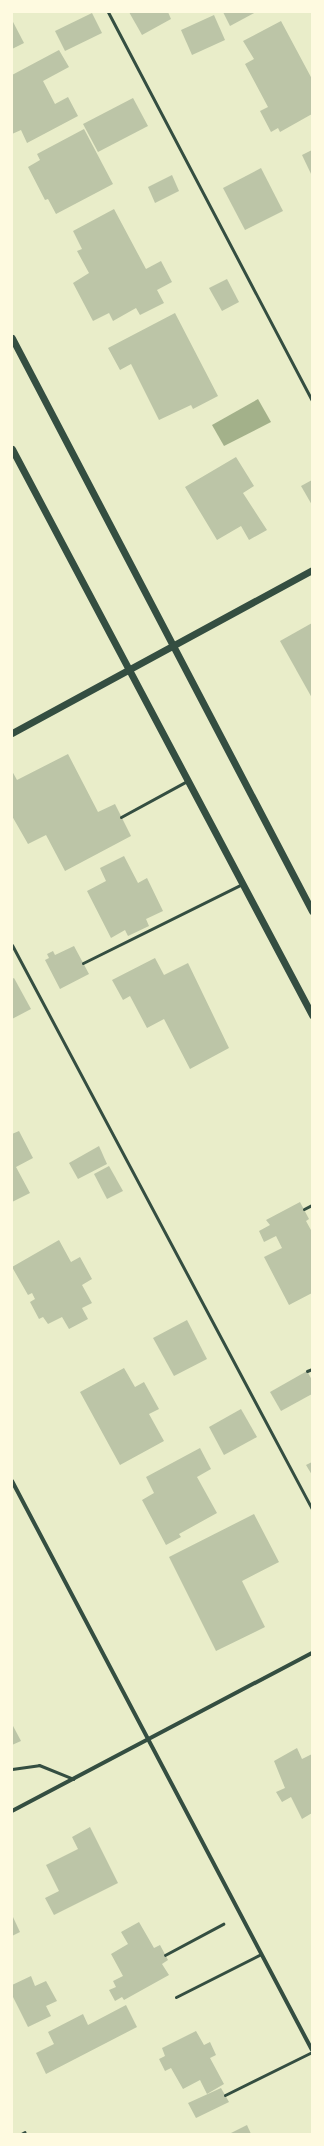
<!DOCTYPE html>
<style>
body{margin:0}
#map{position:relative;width:324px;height:2146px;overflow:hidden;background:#e9edc9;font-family:"PT Sans",sans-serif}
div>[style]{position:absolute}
.water>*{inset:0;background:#a3b18a}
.building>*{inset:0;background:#bcc5a7}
.path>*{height:2.5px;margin:-1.25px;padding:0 1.25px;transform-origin:1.25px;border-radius:1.25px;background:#344e41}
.service>*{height:3px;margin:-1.5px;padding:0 1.5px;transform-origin:1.5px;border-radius:1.5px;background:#344e41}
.minor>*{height:4px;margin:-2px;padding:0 2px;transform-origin:2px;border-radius:2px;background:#344e41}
.tertiary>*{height:7px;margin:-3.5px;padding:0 3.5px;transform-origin:3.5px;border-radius:3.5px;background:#344e41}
span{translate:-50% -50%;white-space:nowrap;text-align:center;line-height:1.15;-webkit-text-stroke:4px #fefae0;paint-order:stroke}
.frame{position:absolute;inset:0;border:13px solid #fefae0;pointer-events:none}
</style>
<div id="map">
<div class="water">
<div style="clip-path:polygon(258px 399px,271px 422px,224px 446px,212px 425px)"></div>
</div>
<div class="building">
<div style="clip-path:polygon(129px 12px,168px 12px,171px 19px,142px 35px)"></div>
<div style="clip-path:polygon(223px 12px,256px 12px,230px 26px)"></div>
<div style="clip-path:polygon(92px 13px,102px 33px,65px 51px,55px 31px)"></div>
<div style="clip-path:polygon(214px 15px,225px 40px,192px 55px,181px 30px)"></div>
<div style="clip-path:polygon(12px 20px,24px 43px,12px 49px)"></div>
<div style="clip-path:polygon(281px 21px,312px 79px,312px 114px,280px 132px,278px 128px,271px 132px,260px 111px,268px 107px,245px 64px,254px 59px,243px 41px)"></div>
<div style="clip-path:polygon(59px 50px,69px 67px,43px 81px,55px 104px,68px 97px,78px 116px,27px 143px,21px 130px,12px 134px,12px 75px)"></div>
<div style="clip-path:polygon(133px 98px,148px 126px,98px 152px,83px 124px)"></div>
<div style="clip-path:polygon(84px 129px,113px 184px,56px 214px,48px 199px,45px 200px,28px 167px,40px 160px,37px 154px)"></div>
<div style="clip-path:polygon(312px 150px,312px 176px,302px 155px)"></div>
<div style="clip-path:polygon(261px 168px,283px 211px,245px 230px,223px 188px)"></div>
<div style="clip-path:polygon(172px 175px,179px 191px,155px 203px,148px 187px)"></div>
<div style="clip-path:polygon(114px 209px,146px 269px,161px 261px,172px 282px,157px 290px,164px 303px,140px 315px,136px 308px,113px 321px,109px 313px,93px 321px,73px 283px,89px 273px,77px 251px,82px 249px,73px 231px)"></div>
<div style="clip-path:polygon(227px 279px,239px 302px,222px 311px,209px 288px)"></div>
<div style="clip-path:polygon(175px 313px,218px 396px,193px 409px,191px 405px,159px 420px,131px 364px,120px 370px,108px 348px)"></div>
<div style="clip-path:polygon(236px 457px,254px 486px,243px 493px,267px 530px,249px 540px,241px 526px,217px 540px,185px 487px)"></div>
<div style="clip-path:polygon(312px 480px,312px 505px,301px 486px)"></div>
<div style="clip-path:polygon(312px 623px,312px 698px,280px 641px)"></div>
<div style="clip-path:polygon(68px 754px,98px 812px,115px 804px,131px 836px,65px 871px,46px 835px,28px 844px,12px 816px,12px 771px,17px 780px)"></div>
<div style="clip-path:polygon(124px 856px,138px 883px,147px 878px,163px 911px,146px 919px,149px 926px,128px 936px,125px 930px,111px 938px,87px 891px,106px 881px,100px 868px)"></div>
<div style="clip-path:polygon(74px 946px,89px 974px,60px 989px,45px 960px,49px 958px,47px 954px,53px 951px,55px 955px)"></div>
<div style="clip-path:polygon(155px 958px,164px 975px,188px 963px,229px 1048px,190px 1069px,164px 1019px,147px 1028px,130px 996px,123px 1000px,112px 980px)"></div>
<div style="clip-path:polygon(14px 978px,31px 1009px,12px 1019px,12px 979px)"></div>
<div style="clip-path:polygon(19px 1131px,33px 1158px,16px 1167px,30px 1193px,12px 1202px,12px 1134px)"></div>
<div style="clip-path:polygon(99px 1146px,107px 1164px,78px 1179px,69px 1163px)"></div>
<div style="clip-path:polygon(109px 1166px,123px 1191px,107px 1199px,94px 1174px)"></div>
<div style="clip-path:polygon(300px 1202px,309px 1219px,306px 1221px,312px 1232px,312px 1293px,289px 1305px,264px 1257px,282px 1248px,276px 1236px,264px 1242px,259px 1231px,270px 1225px,266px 1220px)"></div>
<div style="clip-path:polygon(59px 1240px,71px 1262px,80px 1257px,92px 1279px,82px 1285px,92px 1303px,82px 1308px,88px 1319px,69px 1329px,62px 1317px,48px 1324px,43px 1317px,39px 1319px,30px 1302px,35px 1299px,32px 1293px,28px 1295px,12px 1267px)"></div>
<div style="clip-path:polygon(187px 1320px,207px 1359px,174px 1376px,153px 1338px)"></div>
<div style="clip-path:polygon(124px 1368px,135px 1387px,144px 1382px,159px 1409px,149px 1414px,164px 1441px,120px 1465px,80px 1392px)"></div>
<div style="clip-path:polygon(307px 1371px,312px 1380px,312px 1394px,281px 1411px,270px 1392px)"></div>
<div style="clip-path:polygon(241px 1409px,257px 1437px,224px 1455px,209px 1427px)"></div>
<div style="clip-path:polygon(200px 1448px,211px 1469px,197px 1477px,217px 1513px,179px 1534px,181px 1537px,166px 1545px,142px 1500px,154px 1493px,146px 1477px)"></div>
<div style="clip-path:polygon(312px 1462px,312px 1475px,306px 1465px)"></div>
<div style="clip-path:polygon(254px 1514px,279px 1562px,242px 1581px,265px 1627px,216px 1651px,169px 1557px)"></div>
<div style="clip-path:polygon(12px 1724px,21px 1741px,12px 1745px)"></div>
<div style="clip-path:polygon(297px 1748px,302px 1759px,312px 1754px,312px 1813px,302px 1819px,291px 1797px,282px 1802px,276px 1792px,285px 1788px,274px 1761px)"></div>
<div style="clip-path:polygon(90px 1827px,118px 1883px,54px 1915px,45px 1898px,59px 1891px,46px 1865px,78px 1849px,72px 1837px)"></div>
<div style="clip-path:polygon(12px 1915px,20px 1932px,12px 1936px)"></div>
<div style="clip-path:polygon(139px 1922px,154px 1948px,160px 1945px,168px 1960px,162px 1964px,169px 1975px,124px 2000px,122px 1997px,115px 2001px,109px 1990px,116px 1987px,113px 1981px,123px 1976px,111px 1954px,128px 1944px,121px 1932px)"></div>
<div style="clip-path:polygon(31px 1976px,35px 1986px,46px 1981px,57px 2001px,46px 2006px,51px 2016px,28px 2027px,12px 1995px,12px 1985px)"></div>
<div style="clip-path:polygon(126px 2005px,137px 2027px,46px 2074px,36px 2053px,54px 2044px,48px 2032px,83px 2014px,88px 2025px)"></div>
<div style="clip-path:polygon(196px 2031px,204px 2045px,210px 2042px,216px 2055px,210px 2058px,224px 2084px,207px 2094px,200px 2080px,183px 2089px,171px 2068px,165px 2071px,159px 2059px,165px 2056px,162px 2048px)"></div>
<div style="clip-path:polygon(221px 2088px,229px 2102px,196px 2118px,188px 2103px)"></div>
<div style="clip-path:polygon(247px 2125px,251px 2134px,229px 2134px)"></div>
</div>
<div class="path">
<div style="left:165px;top:1955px;width:66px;rotate:-28.1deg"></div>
</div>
<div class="service">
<div style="left:108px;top:12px;width:438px;rotate:62.3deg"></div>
<div style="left:121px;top:817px;width:75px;rotate:-28.6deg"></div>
<div style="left:12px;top:945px;width:639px;rotate:61.99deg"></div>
<div style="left:83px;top:963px;width:178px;rotate:-26.4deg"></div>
<div style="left:304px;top:1209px;width:9px;rotate:-27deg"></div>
<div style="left:307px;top:1371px;width:5px;rotate:-22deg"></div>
<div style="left:12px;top:1769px;width:27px;rotate:-8deg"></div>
<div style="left:39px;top:1765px;width:37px;rotate:22deg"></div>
<div style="left:176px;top:1997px;width:95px;rotate:-26.8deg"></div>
<div style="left:225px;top:2095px;width:97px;rotate:-26.3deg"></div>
<div style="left:21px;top:2134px;width:4px;rotate:-27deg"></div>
</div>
<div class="minor">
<div style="left:12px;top:1481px;width:643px;rotate:62.2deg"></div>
<div style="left:12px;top:1811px;width:339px;rotate:-27.8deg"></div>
</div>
<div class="tertiary">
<div style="left:12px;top:338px;width:647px;rotate:62.37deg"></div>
<div style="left:12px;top:449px;width:641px;rotate:62.07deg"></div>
<div style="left:12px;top:733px;width:341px;rotate:-28.5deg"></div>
</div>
<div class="frame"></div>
</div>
